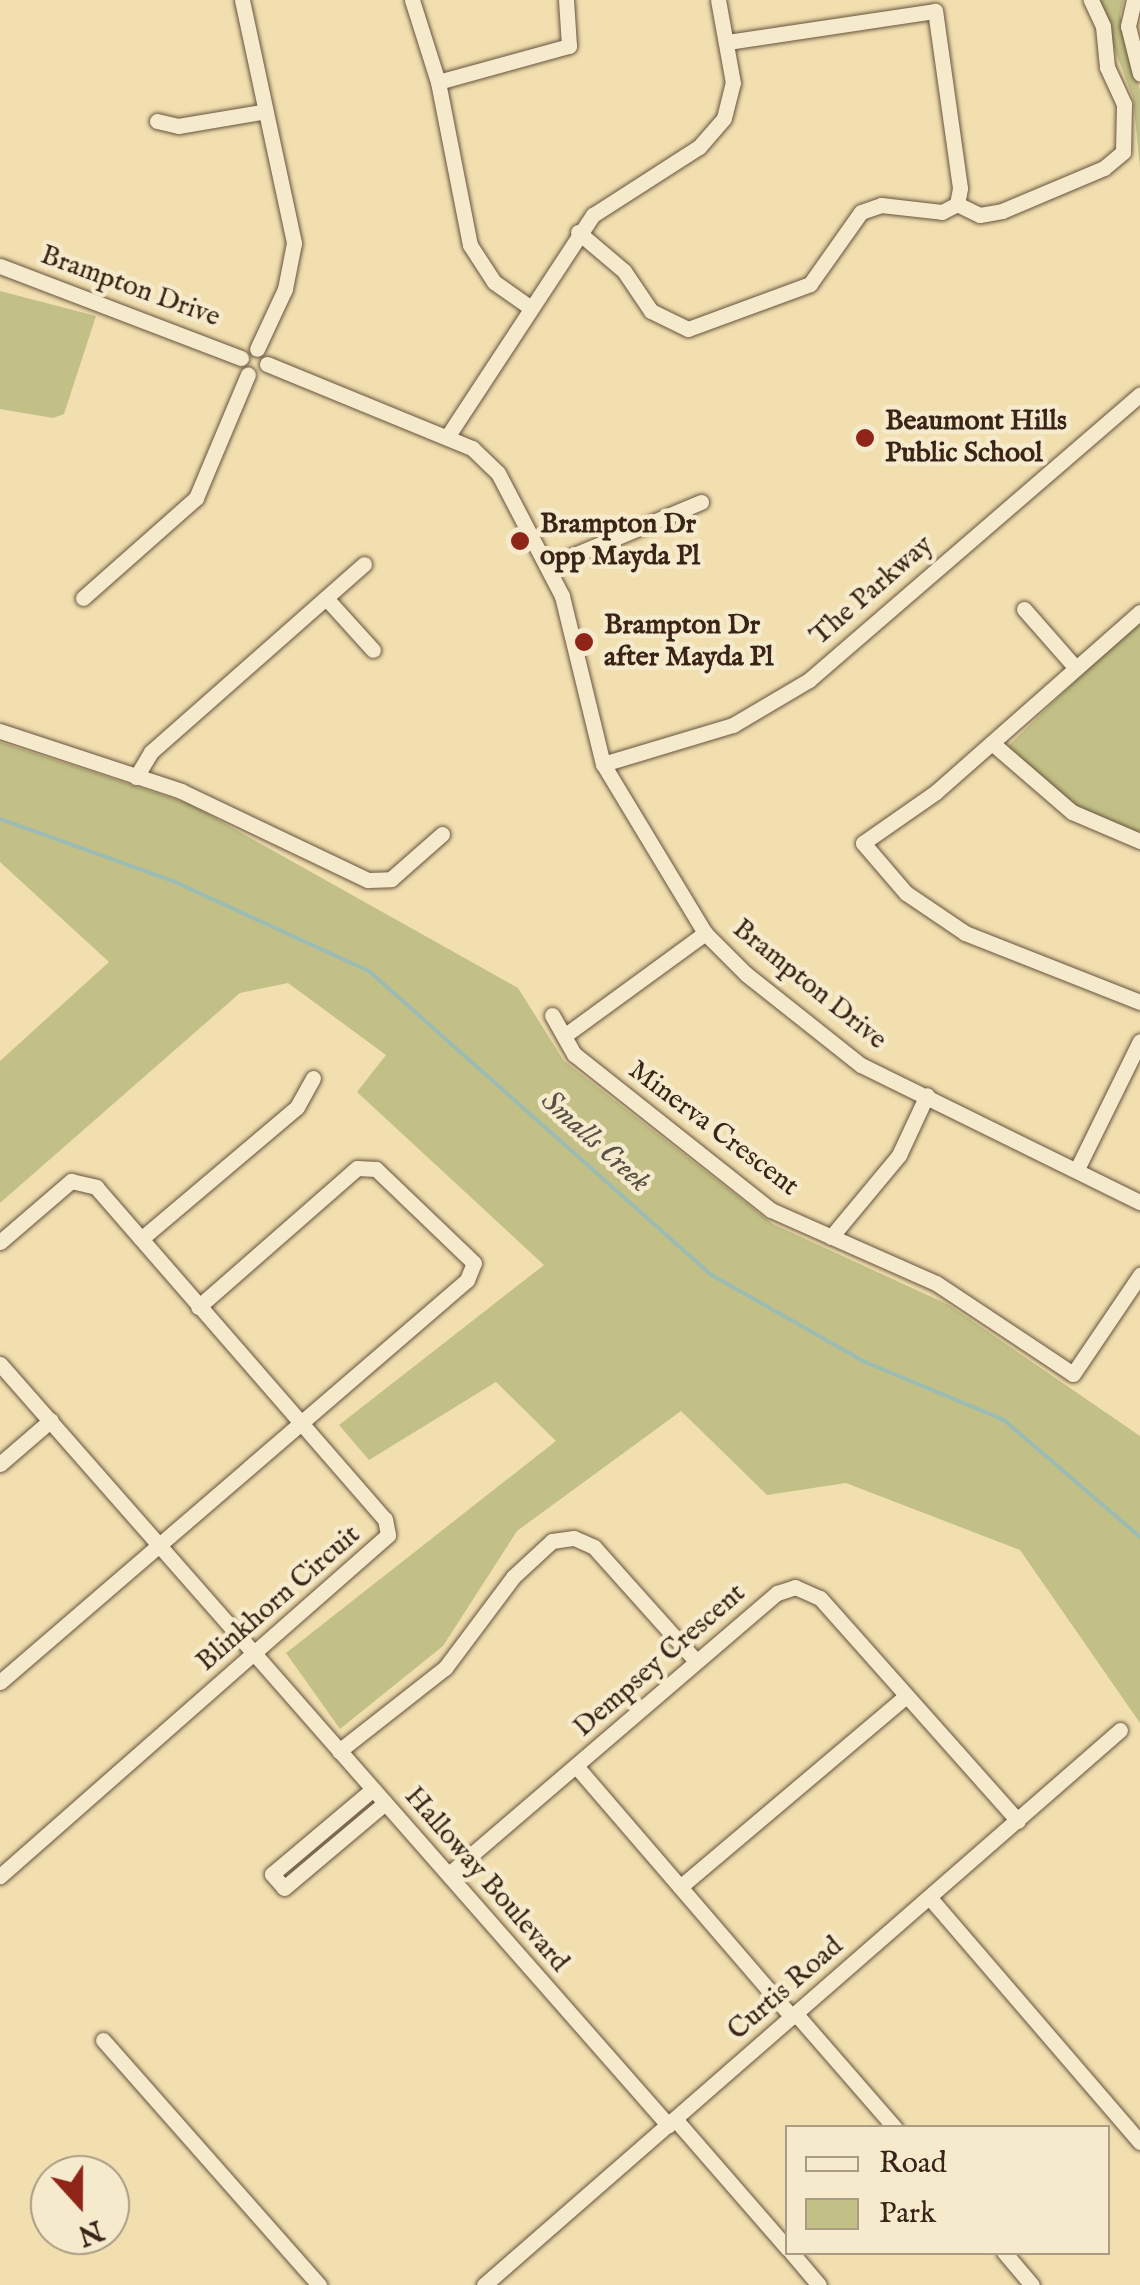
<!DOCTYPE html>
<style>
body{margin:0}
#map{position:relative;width:1140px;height:2285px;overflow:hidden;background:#f1dfb0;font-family:"IM FELL English",serif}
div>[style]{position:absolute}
.green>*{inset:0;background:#c2c086}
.stream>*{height:4px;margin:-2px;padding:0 2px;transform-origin:2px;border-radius:2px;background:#9cbbb3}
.roads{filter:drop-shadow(0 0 2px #67533d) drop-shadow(0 0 2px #67533d)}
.minor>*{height:15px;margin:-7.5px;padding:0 7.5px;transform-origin:7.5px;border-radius:7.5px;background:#f6eacc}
.dots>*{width:28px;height:28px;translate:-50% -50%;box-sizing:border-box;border:5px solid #f6eacc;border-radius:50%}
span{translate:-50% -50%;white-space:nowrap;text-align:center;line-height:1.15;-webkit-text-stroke:9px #f6eacc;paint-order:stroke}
.street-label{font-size:28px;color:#392417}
.poi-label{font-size:28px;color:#392417;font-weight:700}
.left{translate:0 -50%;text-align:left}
.water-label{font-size:30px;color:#575146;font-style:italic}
.legend{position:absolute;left:785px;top:2125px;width:325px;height:130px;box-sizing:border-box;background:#f6eacc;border:2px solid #aa9b84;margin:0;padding:12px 18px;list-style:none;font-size:30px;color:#392417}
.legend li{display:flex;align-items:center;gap:20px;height:50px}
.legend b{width:50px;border:2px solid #aa9b84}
.north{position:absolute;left:30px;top:2155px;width:100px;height:100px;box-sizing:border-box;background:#f6eacc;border:2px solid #aa9b84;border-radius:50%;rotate:159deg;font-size:28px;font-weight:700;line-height:40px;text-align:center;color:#392417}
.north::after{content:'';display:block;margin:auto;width:35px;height:45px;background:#8f2418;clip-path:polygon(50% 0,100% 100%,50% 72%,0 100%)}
</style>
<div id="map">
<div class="green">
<div style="clip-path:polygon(1096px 0,1124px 0,1120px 15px,1140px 90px,1140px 168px,1133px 98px)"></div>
<div style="clip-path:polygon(0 291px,96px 316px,64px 414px,53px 418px,0 409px)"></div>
<div style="clip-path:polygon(1140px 619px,1140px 831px,1135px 833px,1081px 811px,1007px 747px)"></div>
<div style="clip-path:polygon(0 742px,190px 804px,518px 988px,564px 1061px,773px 1224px,949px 1305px,1140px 1436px,1140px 1723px,1020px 1550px,846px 1483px,767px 1495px,681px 1411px,517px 1531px,443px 1646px,340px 1729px,286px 1653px,556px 1441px,496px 1382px,369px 1460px,339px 1425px,544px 1265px,357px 1092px,386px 1055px,288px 983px,240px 993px,0 1203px,0 1061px,109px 962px,0 862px)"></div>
</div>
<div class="stream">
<div style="left:0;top:819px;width:184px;rotate:19.7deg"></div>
<div style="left:173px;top:881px;width:216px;rotate:24.7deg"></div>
<div style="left:369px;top:971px;width:456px;rotate:41.6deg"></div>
<div style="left:710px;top:1274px;width:178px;rotate:29.6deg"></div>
<div style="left:865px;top:1362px;width:151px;rotate:22.6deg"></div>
<div style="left:1004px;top:1420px;width:179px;rotate:40.7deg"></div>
</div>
<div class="roads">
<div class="minor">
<div style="left:242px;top:0;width:249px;rotate:77.9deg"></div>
<div style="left:294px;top:243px;width:47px;rotate:101.1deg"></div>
<div style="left:285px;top:289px;width:66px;rotate:115deg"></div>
<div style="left:412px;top:0;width:86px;rotate:72.4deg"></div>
<div style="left:438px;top:82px;width:166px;rotate:78.9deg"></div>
<div style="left:470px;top:245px;width:44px;rotate:57deg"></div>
<div style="left:494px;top:282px;width:42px;rotate:35.2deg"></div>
<div style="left:1134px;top:0;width:27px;rotate:103deg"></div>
<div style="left:1128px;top:26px;width:49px;rotate:76deg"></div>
<div style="left:438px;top:82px;width:136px;rotate:-15.4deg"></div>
<div style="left:569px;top:46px;width:46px;rotate:-93.7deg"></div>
<div style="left:157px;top:121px;width:22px;rotate:13deg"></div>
<div style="left:178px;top:126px;width:85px;rotate:-9.5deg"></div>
<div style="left:957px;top:204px;width:25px;rotate:26deg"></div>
<div style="left:980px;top:215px;width:22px;rotate:-10deg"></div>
<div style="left:1002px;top:211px;width:111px;rotate:-22.9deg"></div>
<div style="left:1104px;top:168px;width:25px;rotate:-40deg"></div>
<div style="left:1123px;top:152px;width:48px;rotate:-88.8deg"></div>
<div style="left:1124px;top:104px;width:41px;rotate:-114.7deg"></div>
<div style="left:1107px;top:67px;width:41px;rotate:-95.6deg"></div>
<div style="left:1103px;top:26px;width:29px;rotate:-115deg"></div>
<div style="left:578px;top:232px;width:60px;rotate:40.3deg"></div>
<div style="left:624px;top:271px;width:48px;rotate:56deg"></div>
<div style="left:651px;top:311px;width:41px;rotate:25.9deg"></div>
<div style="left:688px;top:329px;width:130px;rotate:-20.2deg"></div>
<div style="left:810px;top:284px;width:88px;rotate:-54.7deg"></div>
<div style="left:861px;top:212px;width:21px;rotate:-19deg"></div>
<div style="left:881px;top:205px;width:61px;rotate:6.5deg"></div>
<div style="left:942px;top:212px;width:17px;rotate:-28deg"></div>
<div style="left:957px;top:204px;width:16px;rotate:-79deg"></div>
<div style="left:960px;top:188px;width:179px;rotate:-98deg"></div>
<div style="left:935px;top:11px;width:209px;rotate:171.5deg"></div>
<div style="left:0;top:266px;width:258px;rotate:20.9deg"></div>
<div style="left:267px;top:364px;width:222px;rotate:22.3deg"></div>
<div style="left:472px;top:448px;width:36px;rotate:44deg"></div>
<div style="left:498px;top:473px;width:139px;rotate:62.5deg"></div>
<div style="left:562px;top:596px;width:173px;rotate:76.3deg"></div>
<div style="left:603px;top:764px;width:197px;rotate:58.9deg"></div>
<div style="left:705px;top:933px;width:58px;rotate:45deg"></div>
<div style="left:746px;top:974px;width:147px;rotate:38.4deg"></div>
<div style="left:861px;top:1065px;width:311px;rotate:26.2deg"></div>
<div style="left:447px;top:437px;width:266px;rotate:-56.7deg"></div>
<div style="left:593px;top:215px;width:126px;rotate:-32.7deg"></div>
<div style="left:699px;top:147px;width:38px;rotate:-49deg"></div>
<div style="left:724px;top:118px;width:36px;rotate:-76deg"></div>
<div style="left:733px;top:83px;width:84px;rotate:-100.2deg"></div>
<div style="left:548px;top:566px;width:166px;rotate:-22.7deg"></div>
<div style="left:83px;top:598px;width:151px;rotate:-41.5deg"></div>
<div style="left:196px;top:498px;width:134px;rotate:-67.2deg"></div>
<div style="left:326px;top:598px;width:70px;rotate:47.9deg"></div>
<div style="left:1024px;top:609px;width:77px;rotate:48.7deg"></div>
<div style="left:1140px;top:612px;width:272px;rotate:138.6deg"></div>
<div style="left:936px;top:792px;width:89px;rotate:145.1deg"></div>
<div style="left:863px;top:843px;width:66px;rotate:49.3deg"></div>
<div style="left:906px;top:893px;width:71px;rotate:34.1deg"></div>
<div style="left:965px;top:933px;width:188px;rotate:21.5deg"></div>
<div style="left:0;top:731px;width:191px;rotate:18.3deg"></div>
<div style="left:181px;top:791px;width:207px;rotate:25.5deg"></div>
<div style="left:368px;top:880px;width:23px;rotate:-2deg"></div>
<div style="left:391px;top:879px;width:68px;rotate:-41.4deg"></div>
<div style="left:992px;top:743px;width:106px;rotate:40.8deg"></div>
<div style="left:1072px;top:812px;width:74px;rotate:23.1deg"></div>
<div style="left:603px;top:764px;width:136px;rotate:-16.7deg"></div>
<div style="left:733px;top:725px;width:88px;rotate:-30.6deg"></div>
<div style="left:809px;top:680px;width:437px;rotate:-40.8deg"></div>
<div style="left:136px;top:777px;width:29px;rotate:-59deg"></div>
<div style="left:151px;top:752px;width:284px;rotate:-41.4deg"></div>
<div style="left:552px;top:1015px;width:45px;rotate:60.6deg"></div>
<div style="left:574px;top:1054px;width:251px;rotate:38.4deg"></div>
<div style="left:771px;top:1210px;width:180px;rotate:23.9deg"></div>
<div style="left:936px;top:1283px;width:164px;rotate:33.6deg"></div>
<div style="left:1073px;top:1374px;width:120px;rotate:-55.9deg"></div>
<div style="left:564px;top:1036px;width:175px;rotate:-36.1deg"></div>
<div style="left:1078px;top:1167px;width:140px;rotate:-63.8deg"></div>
<div style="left:831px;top:1237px;width:107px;rotate:-50.3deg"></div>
<div style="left:899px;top:1155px;width:66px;rotate:-65deg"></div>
<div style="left:141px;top:1239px;width:204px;rotate:-40.2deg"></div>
<div style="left:297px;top:1107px;width:33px;rotate:-61deg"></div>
<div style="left:0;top:1242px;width:94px;rotate:-40.7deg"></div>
<div style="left:71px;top:1181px;width:26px;rotate:13deg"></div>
<div style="left:96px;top:1187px;width:440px;rotate:49deg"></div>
<div style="left:385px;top:1519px;width:16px;rotate:79deg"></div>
<div style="left:388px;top:1535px;width:517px;rotate:138.69deg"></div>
<div style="left:0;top:1364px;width:1013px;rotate:48.72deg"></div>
<div style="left:0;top:1464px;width:67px;rotate:-40.8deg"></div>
<div style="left:0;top:1682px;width:616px;rotate:-40.72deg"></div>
<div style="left:467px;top:1280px;width:18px;rotate:-68deg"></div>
<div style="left:474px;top:1263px;width:136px;rotate:-136.2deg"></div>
<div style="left:376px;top:1169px;width:19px;rotate:-177deg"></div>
<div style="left:357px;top:1168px;width:211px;rotate:138.8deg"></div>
<div style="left:339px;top:1751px;width:135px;rotate:-38.1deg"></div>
<div style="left:445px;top:1668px;width:114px;rotate:-53.2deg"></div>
<div style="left:513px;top:1577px;width:53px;rotate:-42.7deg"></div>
<div style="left:552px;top:1541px;width:22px;rotate:-8deg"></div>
<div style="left:574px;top:1538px;width:22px;rotate:24deg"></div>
<div style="left:594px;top:1547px;width:153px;rotate:48.2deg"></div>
<div style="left:576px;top:1766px;width:331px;rotate:49.3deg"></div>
<div style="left:373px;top:1789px;width:132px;rotate:139.9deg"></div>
<div style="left:272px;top:1874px;width:18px;rotate:49deg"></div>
<div style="left:284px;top:1888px;width:132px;rotate:-40.1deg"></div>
<div style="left:449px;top:1874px;width:432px;rotate:-40.6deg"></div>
<div style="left:777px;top:1593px;width:19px;rotate:-18deg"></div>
<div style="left:795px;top:1587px;width:27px;rotate:24deg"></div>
<div style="left:820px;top:1598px;width:298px;rotate:48.4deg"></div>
<div style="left:680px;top:1887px;width:296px;rotate:-40.2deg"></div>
<div style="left:930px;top:1898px;width:322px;rotate:49.3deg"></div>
<div style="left:796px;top:2014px;width:151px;rotate:49deg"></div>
<div style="left:103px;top:2040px;width:327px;rotate:48.6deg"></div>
<div style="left:675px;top:2119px;width:172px;rotate:49deg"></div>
<div style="left:791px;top:2252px;width:43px;rotate:49.7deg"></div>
<div style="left:1004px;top:2252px;width:43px;rotate:49.7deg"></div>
<div style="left:484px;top:2285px;width:844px;rotate:-41.11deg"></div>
</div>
</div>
<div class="dots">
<div style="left:865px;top:438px;background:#8f2418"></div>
<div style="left:520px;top:541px;background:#8f2418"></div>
<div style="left:584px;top:642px;background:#8f2418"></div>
</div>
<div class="street-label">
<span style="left:130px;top:287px;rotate:20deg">Brampton Drive</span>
<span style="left:872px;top:591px;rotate:-41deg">The Parkway</span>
<span style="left:809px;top:985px;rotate:39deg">Brampton Drive</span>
<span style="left:713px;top:1129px;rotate:37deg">Minerva Crescent</span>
<span style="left:279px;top:1599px;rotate:-41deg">Blinkhorn Circuit</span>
<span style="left:660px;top:1661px;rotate:-41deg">Dempsey Crescent</span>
<span style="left:486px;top:1880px;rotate:49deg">Halloway Boulevard</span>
<span style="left:786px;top:1989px;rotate:-41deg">Curtis Road</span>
</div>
<div class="poi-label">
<span class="left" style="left:885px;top:438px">Beaumont Hills<br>Public School</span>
<span class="left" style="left:540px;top:541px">Brampton Dr<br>opp Mayda Pl</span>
<span class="left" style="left:604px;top:642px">Brampton Dr<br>after Mayda Pl</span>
</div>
<div class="water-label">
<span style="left:595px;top:1142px;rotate:42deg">Smalls Creek</span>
</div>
<ul class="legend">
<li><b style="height:12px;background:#f6eacc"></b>Road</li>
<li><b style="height:28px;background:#c2c086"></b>Park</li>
</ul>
<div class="north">N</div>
</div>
